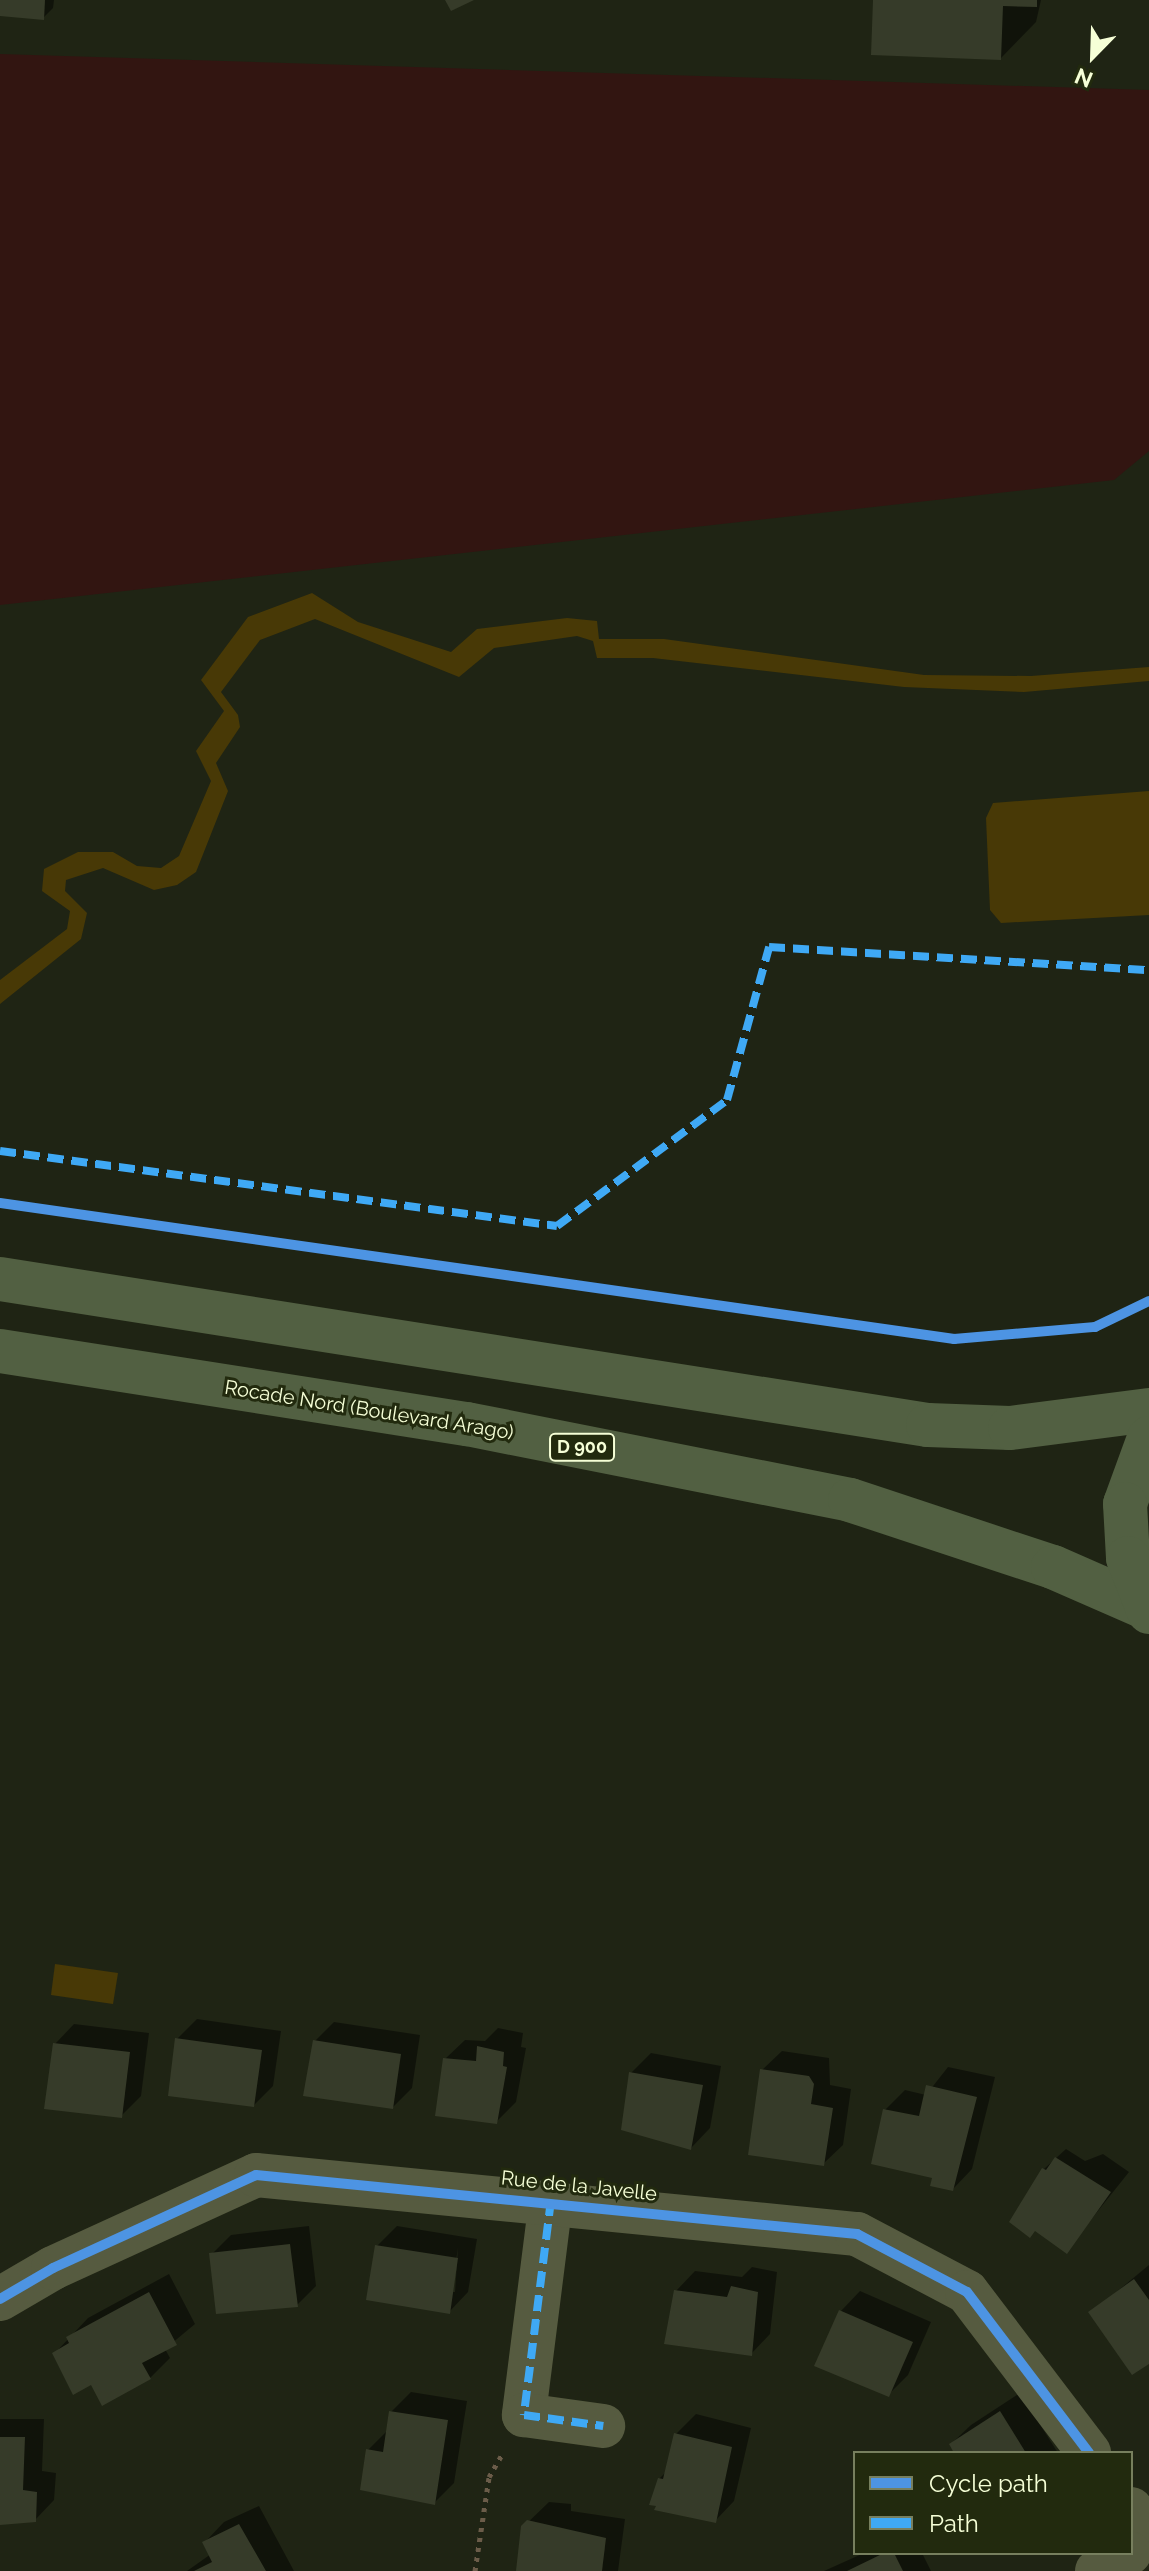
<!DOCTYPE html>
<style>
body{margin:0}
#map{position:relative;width:1149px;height:2571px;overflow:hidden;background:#1f2414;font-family:Raleway,sans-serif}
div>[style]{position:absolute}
.green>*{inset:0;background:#321511}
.water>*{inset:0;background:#483906}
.shadow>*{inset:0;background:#0007}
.building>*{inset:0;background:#363b29}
.path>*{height:5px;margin-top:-2.5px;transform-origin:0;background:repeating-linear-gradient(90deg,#6b5c49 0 4px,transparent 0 10px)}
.minor>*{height:44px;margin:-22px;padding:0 22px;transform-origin:22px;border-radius:22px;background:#565b40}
.major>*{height:44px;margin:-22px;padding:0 22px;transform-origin:22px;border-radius:22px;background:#526042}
.quiet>*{height:8px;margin-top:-4px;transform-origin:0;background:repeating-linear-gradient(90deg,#3fa9f5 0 16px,transparent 0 24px)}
.cycleway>*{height:10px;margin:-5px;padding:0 5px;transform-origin:5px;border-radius:5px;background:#4d94e3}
span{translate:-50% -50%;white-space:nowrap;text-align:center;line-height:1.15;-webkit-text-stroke:6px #222a0e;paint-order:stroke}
.shield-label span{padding:2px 6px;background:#222a0e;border:2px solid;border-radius:6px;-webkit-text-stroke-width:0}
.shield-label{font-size:18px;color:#f6ffd7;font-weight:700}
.street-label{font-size:20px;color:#f6ffd7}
.legend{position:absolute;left:853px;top:2451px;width:280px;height:104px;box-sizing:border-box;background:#222a0e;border:2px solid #777f5e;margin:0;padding:10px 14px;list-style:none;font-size:24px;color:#f6ffd7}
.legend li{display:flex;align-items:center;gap:16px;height:40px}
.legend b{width:40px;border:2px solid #777f5e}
.north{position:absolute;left:1053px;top:16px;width:80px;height:80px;-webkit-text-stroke:6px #222a0e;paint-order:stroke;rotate:203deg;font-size:22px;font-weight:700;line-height:32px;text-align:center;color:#f6ffd7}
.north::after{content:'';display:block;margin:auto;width:28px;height:36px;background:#f6ffd7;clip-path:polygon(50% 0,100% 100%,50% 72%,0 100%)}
</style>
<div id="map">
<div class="green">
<div style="clip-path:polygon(0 54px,1149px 90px,1149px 451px,1114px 480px,0 605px)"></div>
</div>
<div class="water">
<div style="clip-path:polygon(312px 593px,358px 622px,451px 652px,477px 629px,567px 618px,597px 621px,599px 639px,664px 639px,924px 675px,1031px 676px,1149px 667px,1149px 681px,1024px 692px,904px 687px,653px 658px,597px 658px,593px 641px,577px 636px,494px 648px,459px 677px,315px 619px,260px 640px,221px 692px,238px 715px,240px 727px,216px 763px,228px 791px,196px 872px,177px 885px,154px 890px,103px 868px,66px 880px,65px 891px,87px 913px,81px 939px,0 1004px,0 980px,67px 929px,70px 911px,42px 891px,44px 869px,78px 852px,113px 852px,137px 866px,161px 868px,179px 856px,211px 781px,196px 751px,224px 711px,201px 680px,248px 617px)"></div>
<div style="clip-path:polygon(1149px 791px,1149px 915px,1001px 923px,990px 910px,986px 818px,993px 803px)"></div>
<div style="clip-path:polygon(55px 1964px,118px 1973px,113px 2004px,51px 1995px)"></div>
</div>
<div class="shadow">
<div style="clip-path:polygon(0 0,54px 0,53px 8px,43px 18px,0 14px)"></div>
<div style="clip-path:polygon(875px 0,1041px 0,1036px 22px,1001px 58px)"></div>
<div style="clip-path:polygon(197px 2019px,281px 2031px,273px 2086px,254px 2105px,177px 2039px)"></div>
<div style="clip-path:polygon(334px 2022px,420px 2035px,412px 2088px,393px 2107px,315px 2041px)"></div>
<div style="clip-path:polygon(74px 2024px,149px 2033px,141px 2096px,121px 2116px,55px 2044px)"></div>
<div style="clip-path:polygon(498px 2028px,523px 2033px,521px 2047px,526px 2048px,516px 2102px,496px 2122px,445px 2059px,465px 2040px,485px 2041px)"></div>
<div style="clip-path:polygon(782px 2051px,829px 2058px,830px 2085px,851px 2089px,843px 2145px,823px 2164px,762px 2070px)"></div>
<div style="clip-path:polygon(651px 2053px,721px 2066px,710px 2128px,691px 2148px,631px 2073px)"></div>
<div style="clip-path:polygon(948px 2067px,995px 2077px,972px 2169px,953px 2189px,934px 2176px,885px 2110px,905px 2090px,926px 2095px)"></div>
<div style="clip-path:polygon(1066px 2149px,1085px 2161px,1103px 2154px,1129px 2172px,1066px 2251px,1044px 2169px)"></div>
<div style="clip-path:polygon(309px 2226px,316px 2286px,297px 2305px,212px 2254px,231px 2235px)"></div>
<div style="clip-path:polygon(evenodd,397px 2226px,477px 2239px,468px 2292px,449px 2312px,377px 2246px,397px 2226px,458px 2248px,455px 2292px,451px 2292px,458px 2248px)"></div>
<div style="clip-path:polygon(1149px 2265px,1149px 2361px,1091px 2313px)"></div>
<div style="clip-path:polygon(752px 2267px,777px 2272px,770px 2334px,751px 2354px,676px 2291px,695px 2271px,742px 2277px)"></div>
<div style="clip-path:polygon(169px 2274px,195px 2324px,165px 2349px,170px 2358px,150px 2378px,92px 2383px,55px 2353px,88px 2318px)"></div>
<div style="clip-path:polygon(860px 2291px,931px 2322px,908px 2375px,888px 2395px,817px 2365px,841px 2311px)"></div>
<div style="clip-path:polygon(411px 2392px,467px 2401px,454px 2483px,434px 2503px,368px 2450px,388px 2430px,391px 2412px)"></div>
<div style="clip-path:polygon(1020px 2393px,1058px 2453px,956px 2453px,951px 2444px,971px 2425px)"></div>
<div style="clip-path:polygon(696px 2414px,751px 2428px,734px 2501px,715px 2521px,659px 2479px,667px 2471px,676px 2434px)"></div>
<div style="clip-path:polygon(0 2419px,44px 2419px,42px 2471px,56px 2473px,54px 2500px,35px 2520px,0 2521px)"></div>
<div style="clip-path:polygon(549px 2502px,571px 2504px,571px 2511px,625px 2519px,618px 2571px,518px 2571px,523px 2527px)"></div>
<div style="clip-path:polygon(259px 2506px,294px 2571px,187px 2571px,211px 2554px,205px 2542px,224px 2522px)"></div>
<div style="clip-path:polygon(864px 2553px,922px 2553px,931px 2571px,824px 2571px)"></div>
</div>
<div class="building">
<div style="clip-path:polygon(0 0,45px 0,44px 20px,0 16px)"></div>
<div style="clip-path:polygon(445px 0,474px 0,451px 11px)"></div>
<div style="clip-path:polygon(873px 0,1037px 0,1037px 7px,1003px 6px,1001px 60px,871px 55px)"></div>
<div style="clip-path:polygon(175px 2038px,262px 2050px,254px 2107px,168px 2096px)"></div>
<div style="clip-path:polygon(313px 2040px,401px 2054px,393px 2109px,303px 2096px)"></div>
<div style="clip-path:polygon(53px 2043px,130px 2052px,122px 2118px,44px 2109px)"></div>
<div style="clip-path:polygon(477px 2046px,504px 2052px,503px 2066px,507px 2067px,497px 2124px,435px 2116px,443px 2058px,476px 2061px)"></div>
<div style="clip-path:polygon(760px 2069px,809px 2076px,814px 2084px,811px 2104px,833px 2108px,824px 2166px,748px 2155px)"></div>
<div style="clip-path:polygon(629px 2072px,703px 2085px,691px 2150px,621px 2130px)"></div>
<div style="clip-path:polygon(926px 2085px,977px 2097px,953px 2191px,930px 2186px,932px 2178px,871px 2164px,883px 2109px,919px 2116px)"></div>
<div style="clip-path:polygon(1055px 2157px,1111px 2192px,1067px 2254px,1035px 2231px,1030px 2238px,1009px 2222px,1042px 2168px,1046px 2170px)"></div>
<div style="clip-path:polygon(290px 2244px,298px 2307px,216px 2314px,209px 2253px)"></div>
<div style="clip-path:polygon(375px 2245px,458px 2258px,450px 2314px,366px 2300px)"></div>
<div style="clip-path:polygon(1134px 2279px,1149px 2300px,1149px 2364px,1132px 2375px,1088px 2312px)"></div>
<div style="clip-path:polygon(731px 2286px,758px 2292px,752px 2356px,664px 2344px,674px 2290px,727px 2297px)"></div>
<div style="clip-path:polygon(149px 2292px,177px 2345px,142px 2363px,151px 2379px,102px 2406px,91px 2385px,73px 2395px,52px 2353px,69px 2343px,66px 2337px)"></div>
<div style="clip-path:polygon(839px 2310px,913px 2342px,889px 2397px,814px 2366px)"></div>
<div style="clip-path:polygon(389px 2411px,448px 2420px,435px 2505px,360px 2490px,366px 2449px,383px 2452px)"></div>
<div style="clip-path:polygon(1000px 2411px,1026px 2453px,954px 2453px,949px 2444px)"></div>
<div style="clip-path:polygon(674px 2433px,732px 2447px,716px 2523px,654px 2510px,656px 2506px,649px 2505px,658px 2478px,663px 2479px)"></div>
<div style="clip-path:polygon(0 2437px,25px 2437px,23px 2490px,37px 2492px,36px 2522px,0 2525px)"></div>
<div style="clip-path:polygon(527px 2520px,606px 2538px,602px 2571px,516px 2571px,521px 2526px)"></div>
<div style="clip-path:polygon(239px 2524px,266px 2571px,194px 2571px,212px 2562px,202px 2542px)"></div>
<div style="clip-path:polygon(884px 2553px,894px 2553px,903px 2571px,847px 2571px)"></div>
</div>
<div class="path">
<div style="left:475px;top:2571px;width:95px;rotate:-81.5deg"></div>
<div style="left:489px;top:2477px;width:28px;rotate:-60deg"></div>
</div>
<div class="minor">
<div style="left:551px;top:2200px;width:217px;rotate:97.2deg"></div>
<div style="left:524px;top:2415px;width:80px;rotate:7.9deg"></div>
<div style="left:0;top:2299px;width:61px;rotate:-30.3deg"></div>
<div style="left:53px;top:2268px;width:223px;rotate:-24.6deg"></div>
<div style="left:256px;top:2175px;width:604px;rotate:5.61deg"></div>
<div style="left:857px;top:2234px;width:124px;rotate:27.8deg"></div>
<div style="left:967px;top:2292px;width:202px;rotate:52.8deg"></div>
<div style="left:1131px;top:2509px;width:30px;rotate:53deg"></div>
<div style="left:1097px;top:2571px;width:37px;rotate:-29deg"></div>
</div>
<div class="major">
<div style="left:0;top:1279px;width:939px;rotate:8.94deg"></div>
<div style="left:928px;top:1425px;width:82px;rotate:2.1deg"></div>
<div style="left:1010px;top:1428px;width:140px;rotate:-7.4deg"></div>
<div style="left:0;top:1351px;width:473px;rotate:8.9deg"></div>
<div style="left:467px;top:1424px;width:390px;rotate:11.2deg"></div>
<div style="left:850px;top:1500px;width:214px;rotate:18.3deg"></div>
<div style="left:1053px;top:1567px;width:103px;rotate:23.6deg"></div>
<div style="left:1149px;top:1438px;width:70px;rotate:110deg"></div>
<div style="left:1125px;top:1504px;width:54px;rotate:86.8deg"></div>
<div style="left:1128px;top:1558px;width:58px;rotate:68.7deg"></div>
</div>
<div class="quiet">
<div style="left:0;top:1151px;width:562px;rotate:7.67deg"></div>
<div style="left:557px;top:1226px;width:212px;rotate:-36.5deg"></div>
<div style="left:727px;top:1100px;width:159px;rotate:-74.6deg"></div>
<div style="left:769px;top:947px;width:381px;rotate:3.5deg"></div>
<div style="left:551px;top:2200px;width:217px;rotate:97.2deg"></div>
<div style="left:524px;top:2415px;width:80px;rotate:7.9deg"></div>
</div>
<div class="cycleway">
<div style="left:0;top:1203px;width:964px;rotate:8.11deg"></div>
<div style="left:954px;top:1339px;width:142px;rotate:-4.9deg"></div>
<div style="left:1095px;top:1327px;width:60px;rotate:-25.7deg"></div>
<div style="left:0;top:2299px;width:61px;rotate:-30.3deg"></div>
<div style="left:53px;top:2268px;width:223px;rotate:-24.6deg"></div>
<div style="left:256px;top:2175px;width:604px;rotate:5.61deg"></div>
<div style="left:857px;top:2234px;width:124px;rotate:27.8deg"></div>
<div style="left:967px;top:2292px;width:202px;rotate:52.8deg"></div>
</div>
<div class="shield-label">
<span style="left:582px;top:1447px">D 900</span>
</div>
<div class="street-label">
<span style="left:369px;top:1410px;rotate:9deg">Rocade Nord (Boulevard Arago)</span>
<span style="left:579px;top:2186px;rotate:6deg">Rue de la Javelle</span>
</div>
<ul class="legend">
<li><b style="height:10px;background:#4d94e3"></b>Cycle path</li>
<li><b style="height:10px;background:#3fa9f5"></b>Path</li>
</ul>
<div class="north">N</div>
</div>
